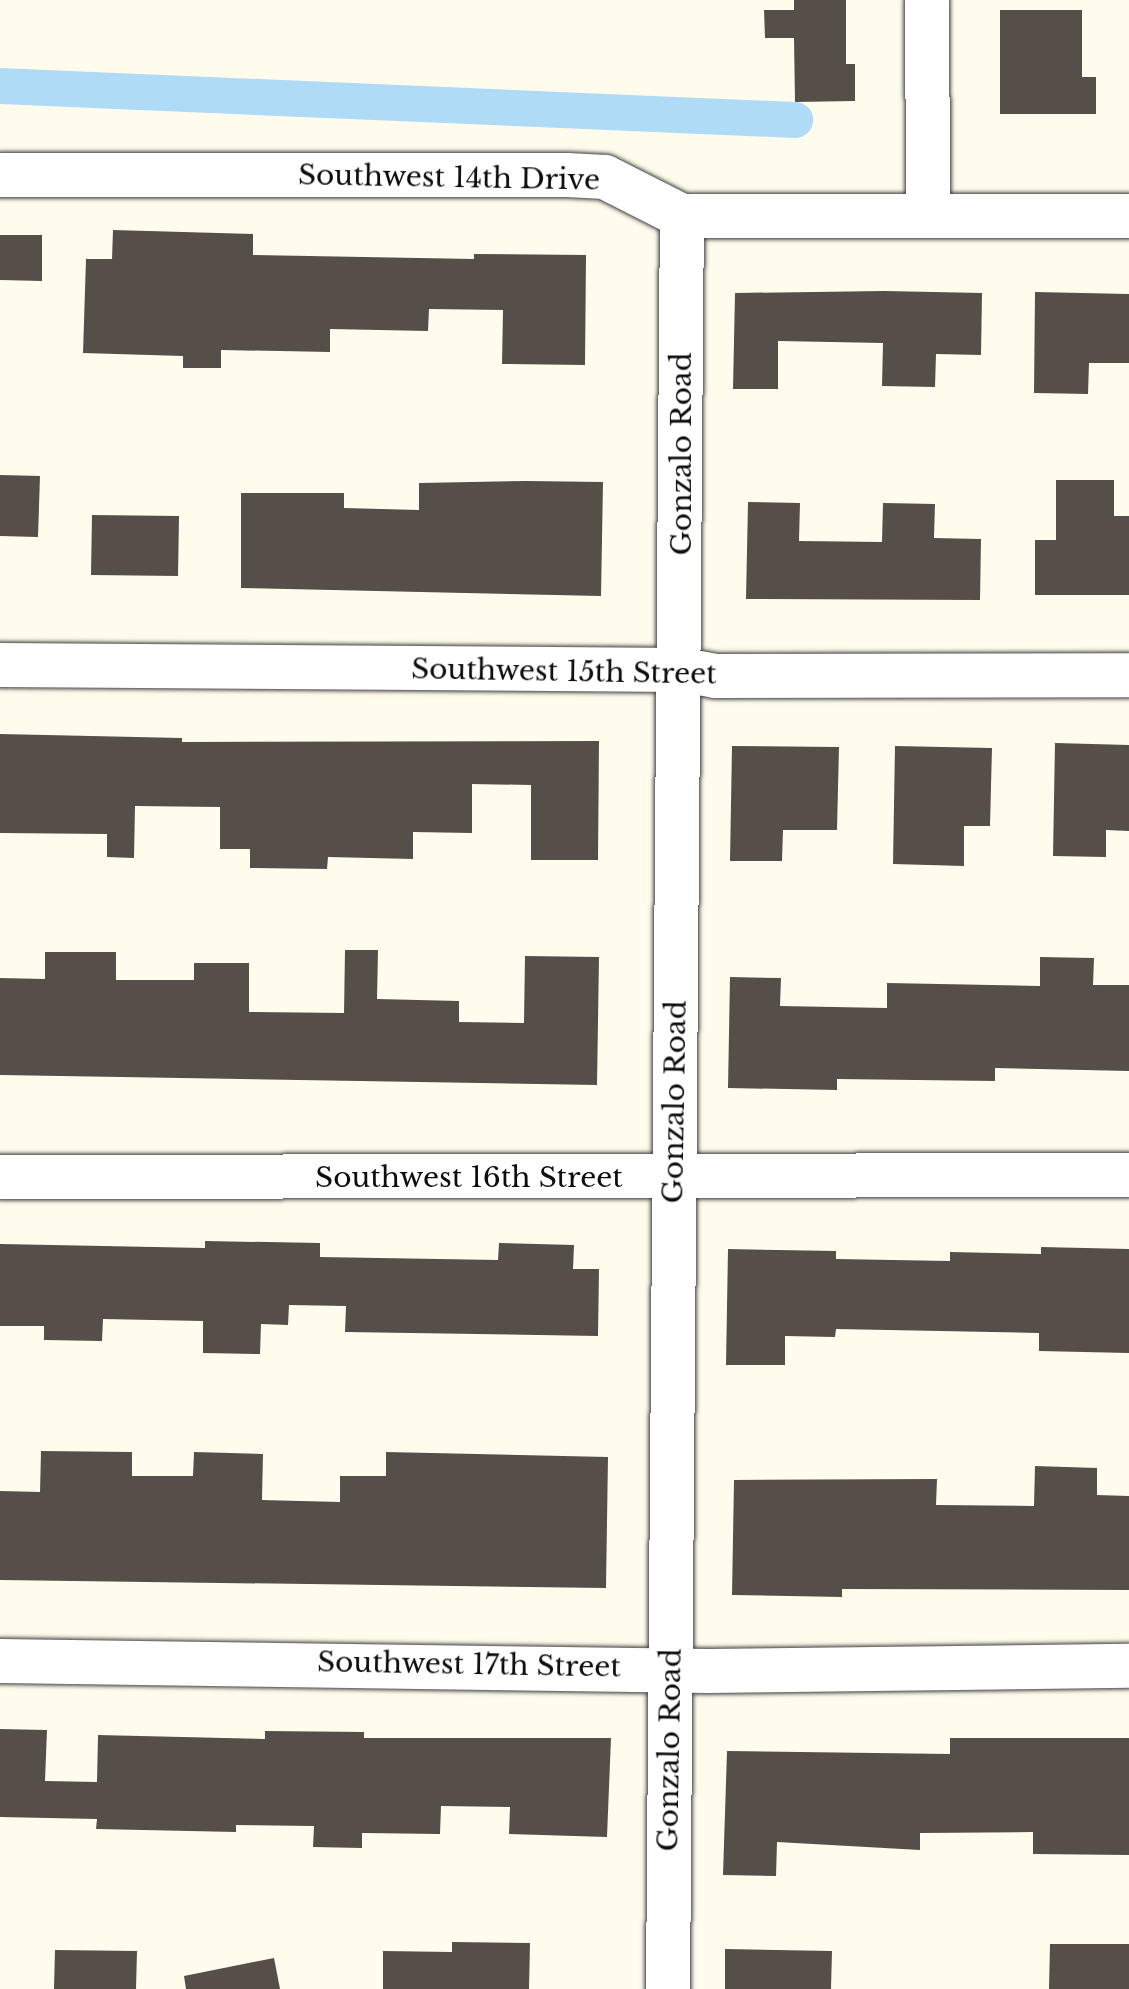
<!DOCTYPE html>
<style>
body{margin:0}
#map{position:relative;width:1129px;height:1989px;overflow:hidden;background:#fffced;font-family:"Libre Baskerville",serif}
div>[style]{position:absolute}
.canal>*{height:36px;margin:-18px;padding:0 18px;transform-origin:18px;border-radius:18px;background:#b0dbf7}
.building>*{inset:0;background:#564e49}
.roads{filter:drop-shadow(0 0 2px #404040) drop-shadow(0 0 2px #404040)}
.minor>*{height:44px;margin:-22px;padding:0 22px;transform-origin:22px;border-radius:22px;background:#fff}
span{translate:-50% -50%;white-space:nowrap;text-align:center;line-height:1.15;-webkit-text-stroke:8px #fff;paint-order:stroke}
.street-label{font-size:28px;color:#0d0d0d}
</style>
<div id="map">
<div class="canal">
<div style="left:0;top:86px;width:796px;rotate:2.45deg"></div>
</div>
<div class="building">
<div style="clip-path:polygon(794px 0,846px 0,846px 64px,855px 64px,855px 101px,795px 102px,794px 38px,765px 38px,764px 10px,794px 10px)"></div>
<div style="clip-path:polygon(1000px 10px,1082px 10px,1082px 77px,1096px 77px,1096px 114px,1000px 114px)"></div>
<div style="clip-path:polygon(113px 230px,253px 234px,253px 255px,474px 259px,474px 254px,586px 255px,585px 365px,502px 364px,503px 310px,429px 309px,428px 331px,330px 329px,330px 352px,221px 350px,221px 368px,183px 368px,183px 356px,83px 353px,86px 259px,112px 259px)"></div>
<div style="clip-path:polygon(0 235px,42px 235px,42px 281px,0 280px)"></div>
<div style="clip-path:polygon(884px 291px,982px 293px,981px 355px,936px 354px,935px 387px,882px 386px,883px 343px,778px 341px,778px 389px,733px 389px,735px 293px)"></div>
<div style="clip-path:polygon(1035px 292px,1129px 294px,1129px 363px,1089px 363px,1088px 394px,1034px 393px)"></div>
<div style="clip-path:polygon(0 475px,40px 476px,38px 537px,0 536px)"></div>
<div style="clip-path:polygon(1056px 480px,1114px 480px,1114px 516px,1129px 516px,1129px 595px,1035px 595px,1035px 540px,1056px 540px)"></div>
<div style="clip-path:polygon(526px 481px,603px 482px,601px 596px,241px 588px,241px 493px,344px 493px,344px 508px,419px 510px,419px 483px)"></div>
<div style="clip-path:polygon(748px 502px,800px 503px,799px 541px,882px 542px,883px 503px,935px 504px,934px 538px,981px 539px,980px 600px,746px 599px)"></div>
<div style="clip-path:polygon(92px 515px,179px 516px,178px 576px,91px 575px)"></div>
<div style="clip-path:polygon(0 734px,182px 738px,182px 742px,599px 741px,598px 860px,531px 860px,531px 785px,472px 784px,472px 833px,413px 832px,413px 859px,328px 857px,327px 869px,250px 868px,250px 849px,220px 849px,220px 807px,135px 806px,134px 858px,107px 857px,107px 834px,0 833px)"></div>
<div style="clip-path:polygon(1055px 743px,1129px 745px,1129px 831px,1106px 830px,1106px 857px,1053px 856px)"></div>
<div style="clip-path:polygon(732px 746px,839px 747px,837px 830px,783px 830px,782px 861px,730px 861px)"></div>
<div style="clip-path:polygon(895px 746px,992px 748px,990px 826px,964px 826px,964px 866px,893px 864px)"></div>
<div style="clip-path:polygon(345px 950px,378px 950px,377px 999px,459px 1001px,459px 1022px,524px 1023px,525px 956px,599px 957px,597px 1085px,0 1075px,0 978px,45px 979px,45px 952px,116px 952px,116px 980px,194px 980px,194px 963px,249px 963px,249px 1012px,344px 1013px)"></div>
<div style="clip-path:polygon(1040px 957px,1094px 958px,1093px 985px,1129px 985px,1129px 1071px,995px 1068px,995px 1081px,837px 1079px,837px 1090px,728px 1088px,730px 977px,781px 978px,780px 1006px,887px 1008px,887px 983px,1040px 986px)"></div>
<div style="clip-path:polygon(205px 1241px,320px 1243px,320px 1257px,498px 1260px,499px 1243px,574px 1245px,573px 1269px,599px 1269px,598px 1336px,345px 1332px,346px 1306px,289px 1305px,288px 1325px,261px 1324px,260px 1354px,203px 1353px,203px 1321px,103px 1319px,102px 1341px,44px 1340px,44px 1326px,0 1326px,0 1244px,205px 1248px)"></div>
<div style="clip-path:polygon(1041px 1247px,1129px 1249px,1129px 1353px,1039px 1351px,1039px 1333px,836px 1329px,835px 1337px,785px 1336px,785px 1365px,726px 1365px,728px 1249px,836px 1251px,836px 1259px,950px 1261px,950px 1252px,1041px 1254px)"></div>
<div style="clip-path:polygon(41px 1451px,132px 1452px,132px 1476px,193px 1476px,194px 1452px,263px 1454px,262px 1500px,340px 1502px,340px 1476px,386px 1476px,386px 1452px,608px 1457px,606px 1588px,0 1580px,0 1491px,40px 1492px)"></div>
<div style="clip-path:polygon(1035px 1466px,1097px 1468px,1097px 1495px,1129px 1496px,1129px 1590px,842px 1589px,842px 1597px,732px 1595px,734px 1480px,937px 1479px,936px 1505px,1034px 1506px)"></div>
<div style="clip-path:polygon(0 1729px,47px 1730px,45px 1781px,97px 1782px,98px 1735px,265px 1739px,265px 1731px,364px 1732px,364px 1738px,611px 1738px,607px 1837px,509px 1834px,510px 1807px,441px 1806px,440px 1834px,362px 1833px,362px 1848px,313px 1847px,314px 1826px,236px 1825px,236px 1832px,96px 1829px,97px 1819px,0 1817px)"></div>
<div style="clip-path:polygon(950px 1738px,1129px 1738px,1129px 1855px,1033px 1854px,1033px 1832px,920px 1833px,920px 1850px,777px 1842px,776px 1876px,723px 1875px,727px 1751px,950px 1754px)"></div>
<div style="clip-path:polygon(452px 1942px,530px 1943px,529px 1989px,383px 1989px,383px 1951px,452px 1952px)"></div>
<div style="clip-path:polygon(1050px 1944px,1129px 1944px,1129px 1989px,1049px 1989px)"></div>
<div style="clip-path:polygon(725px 1949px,832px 1951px,831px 1989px,725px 1989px)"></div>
<div style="clip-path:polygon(55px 1950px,137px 1951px,136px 1989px,54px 1989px)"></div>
<div style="clip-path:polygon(274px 1958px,280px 1989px,186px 1989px,184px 1976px)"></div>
</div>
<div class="roads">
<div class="minor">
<div style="left:927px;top:0;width:216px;rotate:89.7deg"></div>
<div style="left:0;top:175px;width:567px"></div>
<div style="left:567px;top:175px;width:38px;rotate:3deg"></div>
<div style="left:605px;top:177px;width:86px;rotate:26.9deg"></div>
<div style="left:682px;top:216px;width:447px"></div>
<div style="left:0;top:665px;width:682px;rotate:0.42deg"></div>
<div style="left:682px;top:670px;width:34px;rotate:10deg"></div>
<div style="left:715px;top:676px;width:414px;rotate:-0.1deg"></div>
<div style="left:0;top:1177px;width:1129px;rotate:-0.1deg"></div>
<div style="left:0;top:1661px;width:708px;rotate:0.81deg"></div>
<div style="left:708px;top:1671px;width:421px;rotate:-0.7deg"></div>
<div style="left:668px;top:1989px;width:1773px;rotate:-89.55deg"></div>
</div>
</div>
<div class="street-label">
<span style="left:449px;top:178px;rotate:1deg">Southwest 14th Drive</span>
<span style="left:682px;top:454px;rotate:-90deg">Gonzalo Road</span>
<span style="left:564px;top:672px;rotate:1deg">Southwest 15th Street</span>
<span style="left:675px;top:1102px;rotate:-89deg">Gonzalo Road</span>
<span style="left:469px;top:1178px">Southwest 16th Street</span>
<span style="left:469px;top:1665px;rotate:1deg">Southwest 17th Street</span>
<span style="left:670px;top:1750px;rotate:-89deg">Gonzalo Road</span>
</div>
</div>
